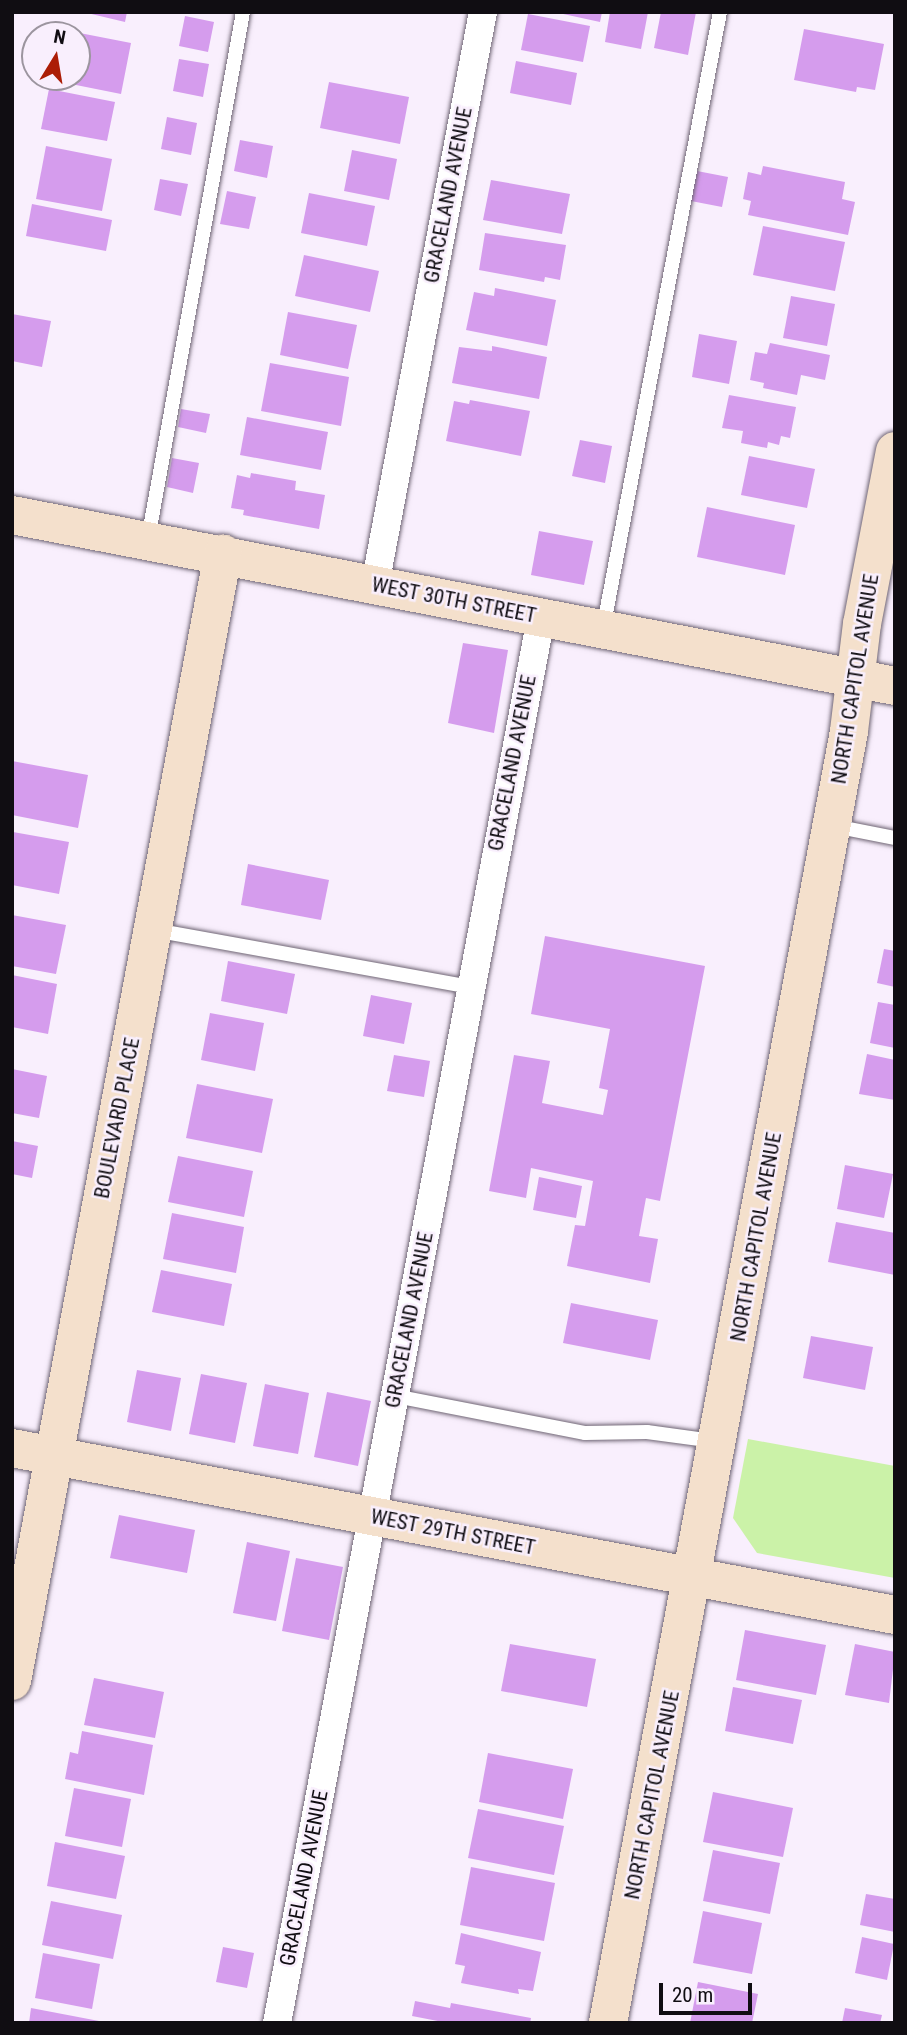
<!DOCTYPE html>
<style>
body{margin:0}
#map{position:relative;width:907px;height:2035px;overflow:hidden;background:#f9effd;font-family:"Roboto Condensed",sans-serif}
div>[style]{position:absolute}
.green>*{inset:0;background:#cbf2a8}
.building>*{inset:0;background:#d59ced}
.roads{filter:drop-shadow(0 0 2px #6f6574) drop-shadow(0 0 2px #6f6574)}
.lane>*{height:14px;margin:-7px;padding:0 7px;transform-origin:7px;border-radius:7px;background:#fff}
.street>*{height:28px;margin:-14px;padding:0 14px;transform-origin:14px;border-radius:14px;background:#fff}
.secondary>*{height:38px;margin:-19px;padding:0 19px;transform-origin:19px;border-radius:19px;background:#f4e0cc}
span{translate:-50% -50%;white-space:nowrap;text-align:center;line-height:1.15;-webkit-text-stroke:5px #f9effd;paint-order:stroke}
.street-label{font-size:21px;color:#100d12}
.frame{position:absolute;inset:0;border:14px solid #100d12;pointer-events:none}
.north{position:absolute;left:21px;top:21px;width:70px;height:70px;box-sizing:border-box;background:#f9effd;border:2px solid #9c959f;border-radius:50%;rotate:11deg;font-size:19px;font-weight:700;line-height:28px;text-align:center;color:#100d12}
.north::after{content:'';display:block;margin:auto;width:24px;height:32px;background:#ac1d06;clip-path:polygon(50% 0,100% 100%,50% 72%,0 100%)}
.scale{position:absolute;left:659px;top:1983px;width:93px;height:32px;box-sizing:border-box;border:4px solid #100d12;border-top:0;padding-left:9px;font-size:21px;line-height:24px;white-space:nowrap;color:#100d12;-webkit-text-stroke:5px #f9effd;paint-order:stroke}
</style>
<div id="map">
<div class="green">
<div style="clip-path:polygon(748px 1439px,895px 1466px,895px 1578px,757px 1553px,733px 1518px)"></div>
</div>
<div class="building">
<div style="clip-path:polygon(83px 12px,127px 12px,125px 22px)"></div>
<div style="clip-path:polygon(554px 12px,602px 12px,600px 22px)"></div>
<div style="clip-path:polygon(610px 12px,648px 12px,641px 49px,605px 42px)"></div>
<div style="clip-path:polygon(661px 12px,696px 12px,688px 55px,654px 48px)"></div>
<div style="clip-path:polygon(528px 14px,590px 26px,583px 62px,521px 50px)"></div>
<div style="clip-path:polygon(185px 16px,214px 22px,208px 52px,179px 46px)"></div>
<div style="clip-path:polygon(54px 28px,131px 43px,121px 94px,41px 78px,77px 77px,77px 35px,53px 35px)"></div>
<div style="clip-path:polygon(804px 29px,884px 44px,875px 90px,857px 87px,856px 92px,794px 80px)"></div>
<div style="clip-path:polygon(179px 59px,209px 64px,203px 97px,173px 91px)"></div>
<div style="clip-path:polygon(516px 61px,577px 73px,571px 105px,510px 93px)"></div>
<div style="clip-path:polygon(329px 82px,409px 97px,400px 144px,320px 128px)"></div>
<div style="clip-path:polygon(49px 89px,115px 102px,107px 141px,41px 129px)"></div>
<div style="clip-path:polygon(167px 117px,197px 123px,191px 155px,161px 149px)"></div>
<div style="clip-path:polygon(240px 140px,273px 146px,267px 178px,234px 171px)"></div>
<div style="clip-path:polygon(46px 146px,112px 159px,102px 211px,36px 199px)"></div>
<div style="clip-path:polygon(352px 150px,397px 159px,389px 200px,344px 191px)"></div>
<div style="clip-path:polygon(763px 166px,845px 182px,842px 199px,855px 202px,848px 235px,748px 215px,751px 201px,743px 199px,748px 172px,761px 175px)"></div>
<div style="clip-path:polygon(697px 171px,728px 177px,722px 207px,691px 201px)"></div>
<div style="clip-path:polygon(160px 179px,188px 184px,181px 216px,154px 210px)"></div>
<div style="clip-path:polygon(491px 180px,570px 194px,562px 234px,483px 220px)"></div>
<div style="clip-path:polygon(227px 191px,256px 197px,249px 229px,220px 224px)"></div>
<div style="clip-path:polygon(309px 193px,375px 206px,367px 246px,301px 233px)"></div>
<div style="clip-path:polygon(32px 204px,112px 220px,106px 251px,26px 236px)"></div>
<div style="clip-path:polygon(763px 226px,845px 242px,835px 291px,753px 275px)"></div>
<div style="clip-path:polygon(485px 233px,566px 245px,560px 280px,545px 277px,544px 282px,479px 270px)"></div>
<div style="clip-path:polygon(304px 255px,379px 271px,370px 312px,295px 296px)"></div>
<div style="clip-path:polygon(495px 288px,556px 300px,547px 346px,466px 330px,474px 292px,494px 296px)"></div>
<div style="clip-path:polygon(791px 296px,835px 304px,827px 346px,783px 338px)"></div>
<div style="clip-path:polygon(288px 312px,357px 325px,348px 369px,280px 355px)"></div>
<div style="clip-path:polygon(12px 314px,51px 321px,42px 367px,12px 361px)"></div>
<div style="clip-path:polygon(699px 334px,737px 341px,729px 384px,692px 377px)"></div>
<div style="clip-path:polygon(770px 343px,830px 355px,825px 380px,801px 375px,797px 395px,763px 388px,764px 383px,750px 380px,755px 352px,767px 354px)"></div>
<div style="clip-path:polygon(492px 346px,547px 357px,539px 399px,452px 383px,459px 347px,492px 351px)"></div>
<div style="clip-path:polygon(270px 363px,349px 377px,341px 426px,261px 411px)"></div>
<div style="clip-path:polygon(729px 395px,796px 407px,790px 438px,781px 436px,779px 445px,768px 442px,767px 448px,741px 443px,743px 431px,722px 428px)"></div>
<div style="clip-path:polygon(470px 400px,530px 411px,521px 456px,446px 441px,454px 401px,469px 404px)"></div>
<div style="clip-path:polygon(181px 409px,210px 414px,206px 433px,178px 427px)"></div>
<div style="clip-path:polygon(247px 417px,328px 432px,321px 470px,240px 455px)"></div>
<div style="clip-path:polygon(580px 440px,612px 446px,605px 483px,572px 476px)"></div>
<div style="clip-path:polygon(749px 456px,815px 469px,807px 508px,741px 495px)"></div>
<div style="clip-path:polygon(172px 458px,199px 463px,193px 493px,167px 487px)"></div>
<div style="clip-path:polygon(251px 473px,296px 481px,295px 490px,325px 495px,319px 529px,243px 515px,244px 510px,231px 508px,237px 475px,250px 478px)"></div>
<div style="clip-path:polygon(707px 507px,795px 525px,785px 575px,697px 557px)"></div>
<div style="clip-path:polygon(539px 531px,593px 541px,584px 585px,531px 575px)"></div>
<div style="clip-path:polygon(463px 643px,508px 650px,494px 733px,448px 723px)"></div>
<div style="clip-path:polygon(12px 761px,88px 775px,78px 828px,12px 815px)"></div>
<div style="clip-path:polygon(13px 832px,69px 842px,59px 894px,12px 885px)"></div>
<div style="clip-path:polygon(248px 864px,329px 880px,321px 920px,241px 905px)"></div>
<div style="clip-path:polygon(12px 915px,66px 925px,56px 974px,12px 966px)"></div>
<div style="clip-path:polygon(545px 936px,705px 966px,660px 1201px,646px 1198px,639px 1236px,658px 1239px,650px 1283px,567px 1266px,575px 1225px,585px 1226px,593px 1181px,531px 1168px,526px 1198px,489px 1191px,514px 1055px,550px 1061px,542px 1103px,603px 1115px,608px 1090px,599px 1088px,610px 1029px,531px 1014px)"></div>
<div style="clip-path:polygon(884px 949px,895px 951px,895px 987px,877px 983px)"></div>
<div style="clip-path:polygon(228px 961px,295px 974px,287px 1014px,221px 1001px)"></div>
<div style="clip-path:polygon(12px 975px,57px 984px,48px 1034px,12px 1027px)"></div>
<div style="clip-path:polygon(371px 995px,412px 1003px,404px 1044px,363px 1036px)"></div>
<div style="clip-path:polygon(878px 1002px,895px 1005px,895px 1048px,870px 1043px)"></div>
<div style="clip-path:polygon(210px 1013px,264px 1023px,255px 1071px,201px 1060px)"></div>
<div style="clip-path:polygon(867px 1054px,895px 1060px,895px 1100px,859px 1094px)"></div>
<div style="clip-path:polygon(394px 1055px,430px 1061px,424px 1097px,387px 1091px)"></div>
<div style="clip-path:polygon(12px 1069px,47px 1076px,39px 1118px,12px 1113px)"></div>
<div style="clip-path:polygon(197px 1084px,273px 1099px,262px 1153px,186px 1138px)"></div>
<div style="clip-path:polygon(12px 1141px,38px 1146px,32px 1178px,12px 1174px)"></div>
<div style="clip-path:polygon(178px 1156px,253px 1171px,244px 1217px,168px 1202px)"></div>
<div style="clip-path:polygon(845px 1165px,893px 1174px,884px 1218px,837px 1209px)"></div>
<div style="clip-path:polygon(539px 1177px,582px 1186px,576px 1218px,533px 1210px)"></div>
<div style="clip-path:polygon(172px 1213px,244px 1227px,236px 1273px,163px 1259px)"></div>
<div style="clip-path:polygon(836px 1222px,895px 1233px,895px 1275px,828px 1262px)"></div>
<div style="clip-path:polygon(161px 1270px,232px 1284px,224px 1326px,152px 1312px)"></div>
<div style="clip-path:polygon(571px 1303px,658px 1320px,650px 1360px,563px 1343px)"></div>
<div style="clip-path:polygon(811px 1336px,873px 1347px,865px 1390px,803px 1378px)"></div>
<div style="clip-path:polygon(137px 1370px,181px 1378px,171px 1431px,127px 1422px)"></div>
<div style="clip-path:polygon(201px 1374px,247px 1383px,235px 1443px,189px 1434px)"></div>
<div style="clip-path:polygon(265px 1384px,309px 1393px,298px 1454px,253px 1446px)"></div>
<div style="clip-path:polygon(327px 1392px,371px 1401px,358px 1466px,314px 1457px)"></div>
<div style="clip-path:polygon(119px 1515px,195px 1530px,187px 1573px,110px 1558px)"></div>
<div style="clip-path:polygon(247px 1542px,290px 1551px,276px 1621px,233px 1613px)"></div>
<div style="clip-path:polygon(296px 1558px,343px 1567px,329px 1640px,282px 1631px)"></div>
<div style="clip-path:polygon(745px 1630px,826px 1645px,816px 1695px,736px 1680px)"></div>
<div style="clip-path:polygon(510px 1644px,596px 1659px,587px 1707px,501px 1691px)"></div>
<div style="clip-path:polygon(855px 1644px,895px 1652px,889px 1703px,845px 1695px)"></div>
<div style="clip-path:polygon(94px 1678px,164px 1692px,155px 1738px,84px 1725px)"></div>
<div style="clip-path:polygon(733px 1687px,802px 1700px,793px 1744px,725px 1731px)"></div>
<div style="clip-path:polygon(82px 1731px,153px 1745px,144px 1795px,65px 1779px,70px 1752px,78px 1754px)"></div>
<div style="clip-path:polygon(488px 1753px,573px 1769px,563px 1819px,479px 1802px)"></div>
<div style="clip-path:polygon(74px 1788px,131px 1799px,122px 1847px,65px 1836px)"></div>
<div style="clip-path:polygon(713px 1792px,793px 1808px,783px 1857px,703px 1842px)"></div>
<div style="clip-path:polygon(478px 1809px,564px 1826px,554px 1875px,468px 1858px)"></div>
<div style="clip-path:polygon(55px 1842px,125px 1856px,116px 1899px,47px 1886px)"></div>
<div style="clip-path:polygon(713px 1850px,780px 1863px,770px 1914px,703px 1901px)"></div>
<div style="clip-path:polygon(471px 1867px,555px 1883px,544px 1941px,460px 1925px)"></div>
<div style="clip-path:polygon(866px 1894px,895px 1899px,895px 1932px,860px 1925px)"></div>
<div style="clip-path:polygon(51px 1901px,122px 1915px,113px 1959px,42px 1945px)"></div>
<div style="clip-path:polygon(703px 1911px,762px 1923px,752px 1974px,693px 1963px)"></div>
<div style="clip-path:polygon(461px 1933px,541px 1952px,533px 1991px,518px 1989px,519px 1994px,461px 1983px,465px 1966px,455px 1964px)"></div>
<div style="clip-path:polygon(862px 1937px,894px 1944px,887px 1980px,855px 1973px)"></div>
<div style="clip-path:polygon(223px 1947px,254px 1953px,247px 1988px,216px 1982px)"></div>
<div style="clip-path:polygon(43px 1953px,100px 1964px,92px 2009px,35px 1998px)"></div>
<div style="clip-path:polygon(698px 1982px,758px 1994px,752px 2023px,690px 2023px)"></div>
<div style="clip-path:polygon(415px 2001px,450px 2008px,451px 2003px,531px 2018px,530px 2023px,448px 2023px,412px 2016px)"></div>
<div style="clip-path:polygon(31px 2008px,99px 2021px,99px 2023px,29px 2023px)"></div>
<div style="clip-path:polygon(845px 2008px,882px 2015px,880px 2023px,842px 2023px)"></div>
</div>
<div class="roads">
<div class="lane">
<div style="left:148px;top:539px;width:535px;rotate:-79.78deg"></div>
<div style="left:603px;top:629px;width:628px;rotate:-79.26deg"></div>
<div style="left:834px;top:826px;width:62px;rotate:11.1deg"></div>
<div style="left:154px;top:930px;width:321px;rotate:10.2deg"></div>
<div style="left:395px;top:1396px;width:194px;rotate:11deg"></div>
<div style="left:585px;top:1433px;width:62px;rotate:-0.9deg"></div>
<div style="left:647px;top:1432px;width:68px;rotate:7.7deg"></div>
</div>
<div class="street">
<div style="left:375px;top:585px;width:583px;rotate:-79.33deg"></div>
<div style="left:277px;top:2023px;width:1430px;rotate:-79.36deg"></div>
</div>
<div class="secondary">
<div style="left:12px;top:515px;width:899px;rotate:10.96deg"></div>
<div style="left:12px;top:1448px;width:899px;rotate:10.71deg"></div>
<div style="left:12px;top:1681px;width:1147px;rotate:-79.4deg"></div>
<div style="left:608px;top:2023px;width:1314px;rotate:-79.43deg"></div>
<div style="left:849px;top:731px;width:108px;rotate:-83.1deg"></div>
<div style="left:862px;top:624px;width:176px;rotate:-79.2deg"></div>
</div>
</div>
<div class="street-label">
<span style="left:448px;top:195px;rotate:-79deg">GRACELAND AVENUE</span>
<span style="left:454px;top:600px;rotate:11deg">WEST 30TH STREET</span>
<span style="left:855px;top:679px;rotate:-81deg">NORTH CAPITOL AVENUE</span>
<span style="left:512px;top:763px;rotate:-79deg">GRACELAND AVENUE</span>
<span style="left:117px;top:1118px;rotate:-79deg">BOULEVARD PLACE</span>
<span style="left:756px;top:1237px;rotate:-80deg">NORTH CAPITOL AVENUE</span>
<span style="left:409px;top:1320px;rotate:-79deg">GRACELAND AVENUE</span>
<span style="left:453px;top:1532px;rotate:11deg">WEST 29TH STREET</span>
<span style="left:652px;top:1795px;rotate:-79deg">NORTH CAPITOL AVENUE</span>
<span style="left:304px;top:1878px;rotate:-79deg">GRACELAND AVENUE</span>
</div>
<div class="frame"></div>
<div class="north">N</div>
<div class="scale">20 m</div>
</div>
